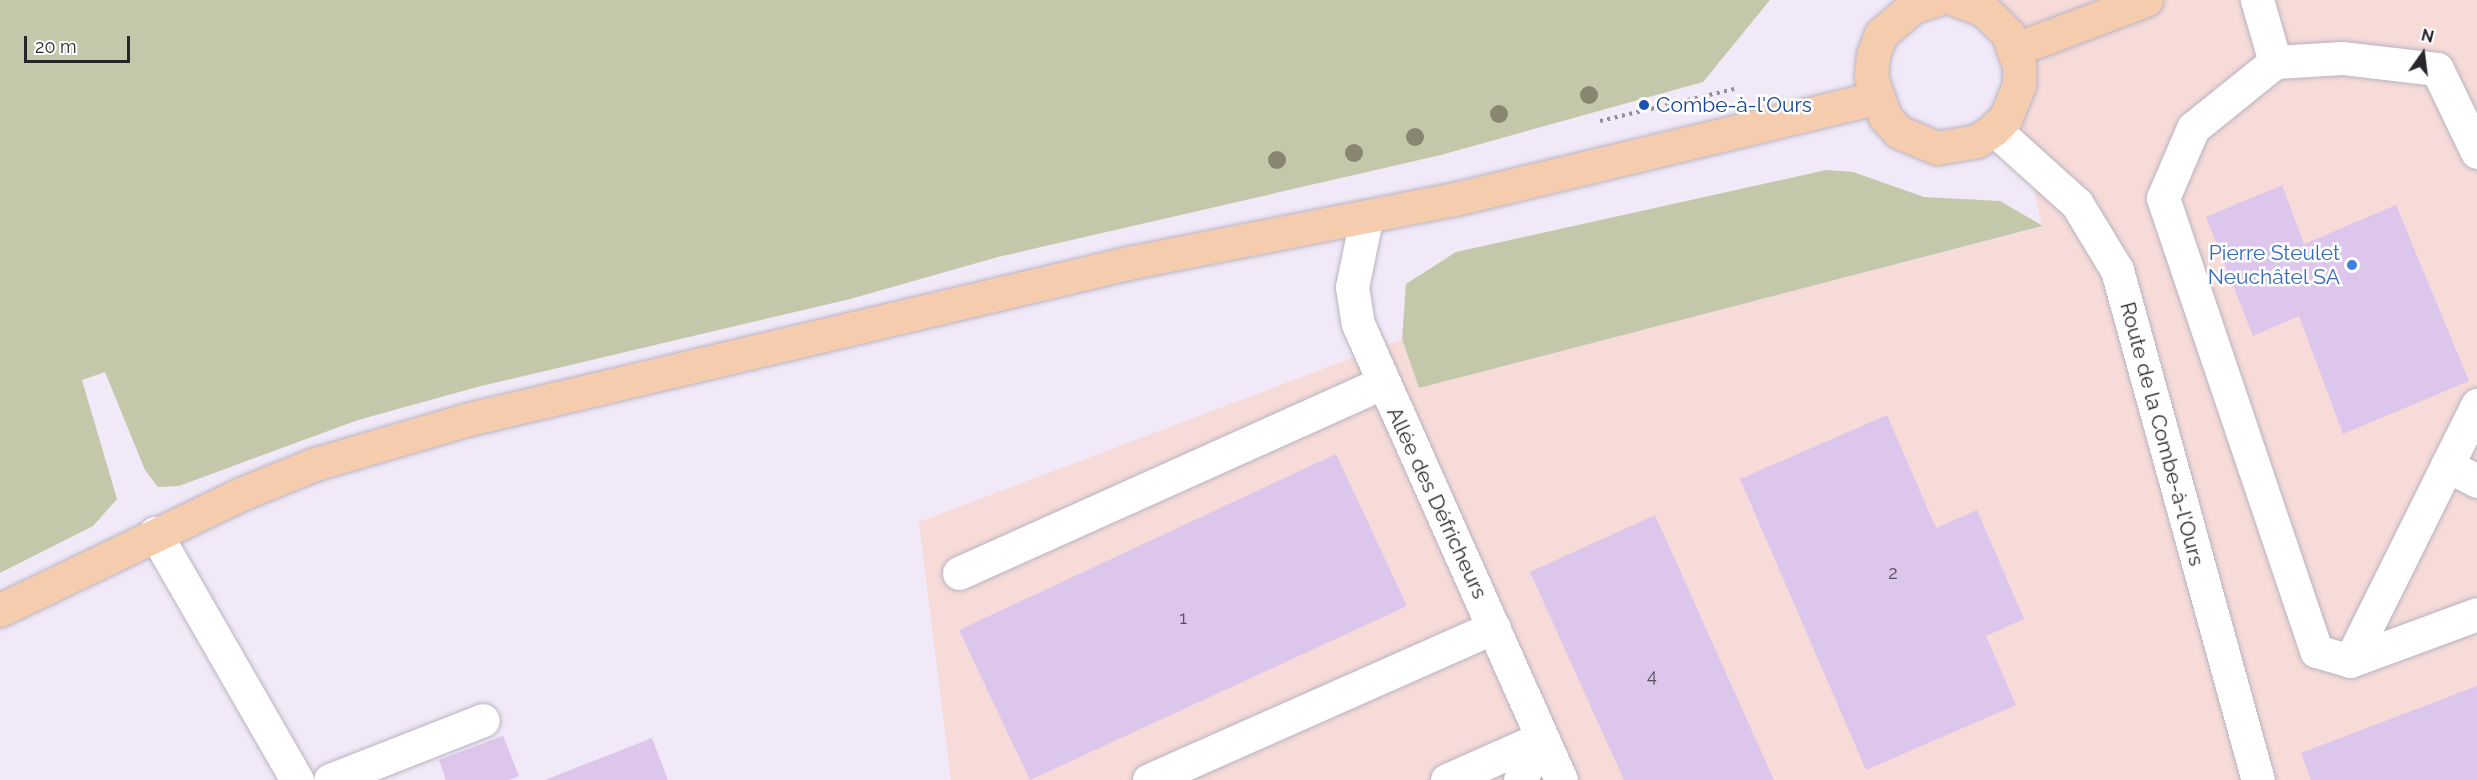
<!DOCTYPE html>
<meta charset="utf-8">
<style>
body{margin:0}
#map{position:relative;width:2477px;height:780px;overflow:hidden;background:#f1e9f7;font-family:Raleway,sans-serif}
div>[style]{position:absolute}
.commercial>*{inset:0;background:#f6dbd8}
.green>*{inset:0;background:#c4c8ab}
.building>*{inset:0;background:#dcc6ec}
.path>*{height:4px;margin-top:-2px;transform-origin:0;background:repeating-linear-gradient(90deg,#928d96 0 3px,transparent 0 7.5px)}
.roads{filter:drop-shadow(0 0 2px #bab3c0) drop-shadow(0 0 2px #bab3c0)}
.minor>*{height:33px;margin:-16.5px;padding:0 16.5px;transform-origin:16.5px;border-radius:16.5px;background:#fff}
.major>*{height:33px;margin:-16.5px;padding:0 16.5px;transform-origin:16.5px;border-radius:16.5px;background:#f5cdae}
.trees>*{width:18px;height:18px;margin:-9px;border-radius:50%;background:#888670}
.dots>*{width:16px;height:16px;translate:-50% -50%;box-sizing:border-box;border:3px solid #fff;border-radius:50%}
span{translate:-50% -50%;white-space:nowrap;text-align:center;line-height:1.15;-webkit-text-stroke:5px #fff;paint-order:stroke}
.number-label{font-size:18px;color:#564e5b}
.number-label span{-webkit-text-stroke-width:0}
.transit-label{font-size:21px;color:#164399}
.left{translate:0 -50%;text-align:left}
.shop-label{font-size:21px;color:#366cbe}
.right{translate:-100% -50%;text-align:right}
.street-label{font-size:21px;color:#29262b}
.north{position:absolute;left:2393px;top:24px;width:60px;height:60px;-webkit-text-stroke:4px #fff;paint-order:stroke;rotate:14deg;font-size:16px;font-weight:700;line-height:24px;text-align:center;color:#29262b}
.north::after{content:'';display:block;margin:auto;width:21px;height:27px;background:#29262b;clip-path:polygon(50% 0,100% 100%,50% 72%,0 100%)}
.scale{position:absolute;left:24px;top:36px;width:106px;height:27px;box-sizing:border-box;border:3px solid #29262b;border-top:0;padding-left:8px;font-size:18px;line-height:21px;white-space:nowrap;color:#29262b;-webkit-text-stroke:4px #fff;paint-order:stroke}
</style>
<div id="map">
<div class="commercial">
<div style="clip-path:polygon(1994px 0,2477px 0,2477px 780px,951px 780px,919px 522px,1402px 339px,1419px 387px,2042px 227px)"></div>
</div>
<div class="green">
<div style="clip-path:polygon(0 0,1770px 0,1703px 82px,1441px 155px,998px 257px,850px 299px,481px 386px,358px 420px,179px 486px,158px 487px,145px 470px,105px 372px,82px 380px,117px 499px,93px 526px,0 573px)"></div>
<div style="clip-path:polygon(1826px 170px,1853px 172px,1924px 197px,2000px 201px,2043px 226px,1419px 388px,1402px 339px,1406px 284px,1456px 252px)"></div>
</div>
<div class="building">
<div style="clip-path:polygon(2282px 185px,2304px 244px,2396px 205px,2469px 381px,2343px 434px,2299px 316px,2253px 336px,2206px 217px)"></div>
<div style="clip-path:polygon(1887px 415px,1936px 528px,1977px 510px,2024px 619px,1986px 636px,2016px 705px,1866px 770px,1740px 479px)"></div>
<div style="clip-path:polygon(1336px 454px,1407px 606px,1030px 780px,959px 630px)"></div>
<div style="clip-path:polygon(1655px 515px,1774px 780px,1624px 780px,1530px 572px)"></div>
<div style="clip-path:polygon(2477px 686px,2477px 780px,2311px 780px,2301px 753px)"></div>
<div style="clip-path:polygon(503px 736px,519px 776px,509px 780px,446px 780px,439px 760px)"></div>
<div style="clip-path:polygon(652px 738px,668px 780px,545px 780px)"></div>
</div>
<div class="path">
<div style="left:1600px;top:121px;width:138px;rotate:-13.4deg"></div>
</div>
<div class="roads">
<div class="minor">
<div style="left:2257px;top:0;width:65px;rotate:73.8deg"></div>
<div style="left:1994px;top:129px;width:112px;rotate:42.1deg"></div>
<div style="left:2077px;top:204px;width:77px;rotate:58.8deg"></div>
<div style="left:2117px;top:270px;width:529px;rotate:74.55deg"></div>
<div style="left:2477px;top:152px;width:92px;rotate:-115.7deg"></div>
<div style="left:2437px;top:69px;width:96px;rotate:-173.4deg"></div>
<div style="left:2342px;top:58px;width:67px;rotate:176.6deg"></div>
<div style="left:2275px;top:62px;width:105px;rotate:141.2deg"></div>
<div style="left:2193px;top:128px;width:76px;rotate:113.2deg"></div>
<div style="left:2163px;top:198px;width:478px;rotate:71.3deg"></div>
<div style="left:2316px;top:651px;width:35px;rotate:16deg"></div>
<div style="left:2350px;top:661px;width:135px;rotate:-20.3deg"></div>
<div style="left:1366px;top:219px;width:69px;rotate:101.6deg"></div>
<div style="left:1352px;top:287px;width:37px;rotate:81deg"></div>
<div style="left:1358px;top:324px;width:499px;rotate:66deg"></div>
<div style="left:2447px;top:465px;width:34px;rotate:28deg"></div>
<div style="left:155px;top:533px;width:285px;rotate:60.1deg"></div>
<div style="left:959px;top:573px;width:463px;rotate:-24.2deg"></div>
<div style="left:2350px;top:661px;width:286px;rotate:-63.6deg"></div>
<div style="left:330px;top:780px;width:164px;rotate:-21.4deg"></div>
<div style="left:1149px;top:780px;width:377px;rotate:-23.9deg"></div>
<div style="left:1447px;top:780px;width:104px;rotate:-23.9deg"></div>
<div style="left:1520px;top:780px;width:47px;rotate:-62.4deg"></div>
</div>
<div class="major">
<div style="left:1935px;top:0;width:22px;rotate:164deg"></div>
<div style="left:1914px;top:6px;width:43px;rotate:139.7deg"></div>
<div style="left:1881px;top:34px;width:22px;rotate:111deg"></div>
<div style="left:1873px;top:55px;width:22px;rotate:95deg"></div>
<div style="left:1871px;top:77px;width:42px;rotate:70.7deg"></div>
<div style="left:1885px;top:117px;width:21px;rotate:47deg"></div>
<div style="left:1899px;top:132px;width:41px;rotate:22.8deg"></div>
<div style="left:1937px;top:148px;width:41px;rotate:-9.9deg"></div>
<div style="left:1977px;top:141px;width:21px;rotate:-35deg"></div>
<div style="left:1994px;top:129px;width:17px;rotate:-45deg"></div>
<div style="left:2006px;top:117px;width:35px;rotate:-68deg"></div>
<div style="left:2019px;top:84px;width:18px;rotate:-90deg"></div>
<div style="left:2019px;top:66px;width:34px;rotate:-109deg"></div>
<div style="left:2008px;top:34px;width:34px;rotate:-135deg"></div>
<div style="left:1984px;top:10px;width:30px;rotate:-160deg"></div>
<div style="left:2016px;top:49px;width:139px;rotate:-20.7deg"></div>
<div style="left:0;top:610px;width:267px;rotate:-25.7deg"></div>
<div style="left:241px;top:494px;width:80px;rotate:-22.1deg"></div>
<div style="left:315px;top:464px;width:156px;rotate:-16.3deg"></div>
<div style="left:465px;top:420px;width:686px;rotate:-13.31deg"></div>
<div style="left:1133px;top:262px;width:328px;rotate:-11.1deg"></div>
<div style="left:1455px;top:199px;width:432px;rotate:-13.5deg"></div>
</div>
</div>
<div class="trees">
<div style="left:1589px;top:95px"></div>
<div style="left:1499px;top:114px"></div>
<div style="left:1415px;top:137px"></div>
<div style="left:1354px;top:153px"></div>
<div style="left:1277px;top:160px"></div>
</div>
<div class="dots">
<div style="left:1644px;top:105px;background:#1a4fb4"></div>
<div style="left:2352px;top:265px;background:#3f7fe0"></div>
</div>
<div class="number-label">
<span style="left:1893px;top:573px">2</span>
<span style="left:1183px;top:618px">1</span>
<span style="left:1652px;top:676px">4</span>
</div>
<div class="transit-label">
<span class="left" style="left:1656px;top:105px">Combe-à-l'Ours</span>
</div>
<div class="shop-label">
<span class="right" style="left:2340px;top:265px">Pierre Steulet<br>Neuchâtel SA</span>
</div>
<div class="street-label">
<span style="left:2162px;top:434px;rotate:75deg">Route de la Combe-à-l'Ours</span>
<span style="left:1437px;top:503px;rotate:65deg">Allée des Défricheurs</span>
</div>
<div class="north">N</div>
<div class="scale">20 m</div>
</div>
